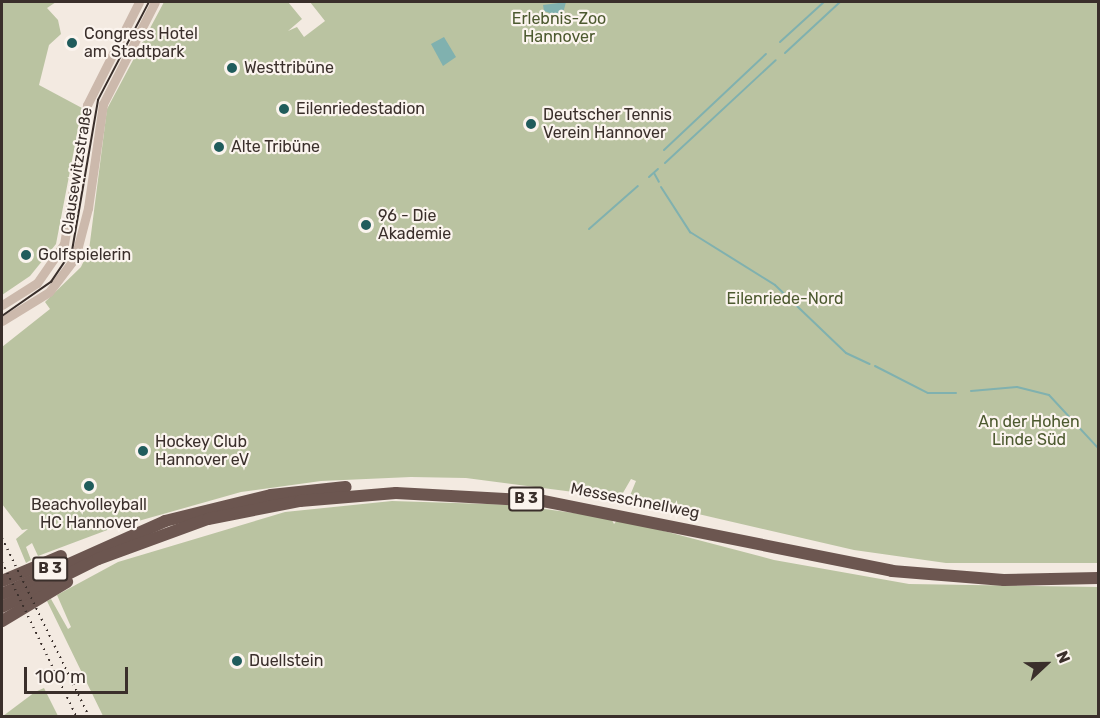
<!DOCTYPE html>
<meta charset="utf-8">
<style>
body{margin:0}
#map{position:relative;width:1100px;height:718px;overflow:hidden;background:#f3eae1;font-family:Rubik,sans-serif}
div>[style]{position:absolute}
.green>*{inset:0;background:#bac3a1}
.water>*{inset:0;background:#80b1af}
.stream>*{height:2px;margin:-1px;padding:0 1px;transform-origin:1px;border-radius:1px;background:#80b1af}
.tertiary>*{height:9px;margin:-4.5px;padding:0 4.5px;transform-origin:4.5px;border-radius:4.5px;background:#ccb9ac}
.trunk>*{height:12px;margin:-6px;padding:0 6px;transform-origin:6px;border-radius:6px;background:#6c5650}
.tram>*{height:1.5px;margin:-0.75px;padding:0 0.75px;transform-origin:0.75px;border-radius:0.75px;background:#3a2f2b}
.rail>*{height:2px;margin-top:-1px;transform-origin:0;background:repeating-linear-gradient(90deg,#3a2f2b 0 1.5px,transparent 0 6px)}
.dots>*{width:16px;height:16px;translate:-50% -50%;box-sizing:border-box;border:3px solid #fbf4ee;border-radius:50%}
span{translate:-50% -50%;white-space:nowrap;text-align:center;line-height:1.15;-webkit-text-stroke:4.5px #fbf4ee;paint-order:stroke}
.shield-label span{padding:2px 4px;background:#fbf4ee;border:2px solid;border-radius:4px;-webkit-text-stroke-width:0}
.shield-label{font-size:15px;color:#3a2f2b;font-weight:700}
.park-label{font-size:16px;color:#4c592f}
.poi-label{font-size:16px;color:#3a2f2b}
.left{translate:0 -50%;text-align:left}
.street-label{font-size:16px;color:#3a2f2b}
.frame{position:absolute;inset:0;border:3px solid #3a2f2b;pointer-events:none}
.north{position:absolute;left:1016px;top:634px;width:60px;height:60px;-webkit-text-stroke:4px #fbf4ee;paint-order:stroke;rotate:68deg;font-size:16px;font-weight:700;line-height:24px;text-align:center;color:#3a2f2b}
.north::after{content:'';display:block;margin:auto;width:21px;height:27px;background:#3a2f2b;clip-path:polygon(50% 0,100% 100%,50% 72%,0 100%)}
.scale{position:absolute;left:24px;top:667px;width:104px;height:27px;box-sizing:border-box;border:3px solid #3a2f2b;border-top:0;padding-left:8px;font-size:18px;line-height:21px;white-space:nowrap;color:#3a2f2b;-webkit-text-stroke:4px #fbf4ee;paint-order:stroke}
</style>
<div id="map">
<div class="green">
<div style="clip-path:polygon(2px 2px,56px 2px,47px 8px,58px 20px,61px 34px,49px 45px,39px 85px,82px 108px,56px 244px,30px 276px,2px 295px)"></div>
<div style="clip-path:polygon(164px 2px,288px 2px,302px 19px,288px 31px,297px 27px,304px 37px,325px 21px,310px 2px,1098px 2px,1098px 563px,946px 563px,854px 550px,629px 498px,636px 481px,631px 479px,620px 498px,466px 478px,411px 477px,321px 481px,241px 492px,110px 529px,38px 556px,32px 543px,26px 547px,31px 560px,26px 563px,16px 539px,28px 529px,22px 530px,2px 504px,2px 347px,50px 309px,45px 302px,81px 267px,89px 250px,107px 109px)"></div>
<div style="clip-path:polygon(392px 501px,515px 505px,611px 518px,614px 524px,618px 519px,774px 560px,909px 584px,1098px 587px,1098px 716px,103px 716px,47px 601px,51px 599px,68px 629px,71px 627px,57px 595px,118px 562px,285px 512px)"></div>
<div style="clip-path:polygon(44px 688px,58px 716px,3px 716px,35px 692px)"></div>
</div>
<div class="water">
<div style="clip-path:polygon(566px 2px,562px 17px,544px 11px,543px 5px)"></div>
<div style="clip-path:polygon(444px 37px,456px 57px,443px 66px,431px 44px)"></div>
</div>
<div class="stream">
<div style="left:780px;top:42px;width:59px;rotate:-42.3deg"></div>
<div style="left:785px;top:53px;width:75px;rotate:-42.8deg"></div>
<div style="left:664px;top:150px;width:140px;rotate:-43.3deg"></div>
<div style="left:665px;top:163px;width:151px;rotate:-42.9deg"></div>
<div style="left:654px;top:173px;width:10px;rotate:61deg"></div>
<div style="left:649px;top:177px;width:12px;rotate:-42deg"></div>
<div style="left:661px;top:187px;width:54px;rotate:57.2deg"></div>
<div style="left:690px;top:232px;width:100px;rotate:31.9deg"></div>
<div style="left:775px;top:285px;width:98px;rotate:43.8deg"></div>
<div style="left:846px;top:353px;width:26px;rotate:25deg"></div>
<div style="left:589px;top:229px;width:65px;rotate:-41.3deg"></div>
<div style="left:875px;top:366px;width:59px;rotate:27deg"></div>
<div style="left:928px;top:393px;width:28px"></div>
<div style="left:971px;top:391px;width:46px;rotate:-5deg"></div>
<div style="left:1017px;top:387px;width:33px;rotate:14deg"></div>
<div style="left:1049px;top:395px;width:72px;rotate:47.2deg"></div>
</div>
<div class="tertiary">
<div style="left:2px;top:305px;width:41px;rotate:-32.2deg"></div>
<div style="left:37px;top:283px;width:47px;rotate:-55.3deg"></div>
<div style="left:64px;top:244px;width:141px;rotate:-80.6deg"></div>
<div style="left:87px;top:105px;width:115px;rotate:-63.2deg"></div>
<div style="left:2px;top:321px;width:55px;rotate:-31.7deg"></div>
<div style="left:49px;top:292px;width:43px;rotate:-52.6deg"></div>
<div style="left:75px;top:258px;width:52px;rotate:-75.4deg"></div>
<div style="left:88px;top:208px;width:105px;rotate:-81.8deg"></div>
<div style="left:103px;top:104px;width:114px;rotate:-63deg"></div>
</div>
<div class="trunk">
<div style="left:2px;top:581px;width:64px;rotate:-23deg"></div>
<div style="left:2px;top:594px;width:179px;rotate:-24.1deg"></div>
<div style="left:165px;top:521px;width:109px;rotate:-13.8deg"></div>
<div style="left:271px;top:495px;width:75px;rotate:-6.1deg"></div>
<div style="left:2px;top:607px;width:107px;rotate:-26.6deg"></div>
<div style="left:98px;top:559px;width:117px;rotate:-20deg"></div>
<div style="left:208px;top:519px;width:94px;rotate:-11.1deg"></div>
<div style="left:300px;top:501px;width:96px;rotate:-4.8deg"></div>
<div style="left:396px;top:493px;width:147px;rotate:3.1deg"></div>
<div style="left:543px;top:501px;width:356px;rotate:11.3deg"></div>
<div style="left:892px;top:571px;width:112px;rotate:4.6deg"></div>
<div style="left:1004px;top:580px;width:94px;rotate:-1.2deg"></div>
<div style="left:2px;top:621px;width:76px;rotate:-31deg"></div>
</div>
<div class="tram">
<div style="left:2px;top:316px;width:60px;rotate:-34.8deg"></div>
<div style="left:51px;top:282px;width:37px;rotate:-56deg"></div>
<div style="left:72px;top:251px;width:153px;rotate:-80.2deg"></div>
<div style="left:98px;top:100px;width:110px;rotate:-62.5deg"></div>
</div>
<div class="rail">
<div style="left:2px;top:538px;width:198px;rotate:64deg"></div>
<div style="left:2px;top:562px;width:171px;rotate:64.3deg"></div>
</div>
<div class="dots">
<div style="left:72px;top:43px;background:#205c5c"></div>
<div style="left:232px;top:68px;background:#205c5c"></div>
<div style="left:284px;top:109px;background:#205c5c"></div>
<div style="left:531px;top:124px;background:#205c5c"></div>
<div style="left:219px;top:147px;background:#205c5c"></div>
<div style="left:366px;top:225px;background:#205c5c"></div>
<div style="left:26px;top:255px;background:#205c5c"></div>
<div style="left:143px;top:451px;background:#205c5c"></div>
<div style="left:89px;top:486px;background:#205c5c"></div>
<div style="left:237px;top:661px;background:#205c5c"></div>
</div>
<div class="shield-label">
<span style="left:526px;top:499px">B 3</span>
<span style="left:50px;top:569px">B 3</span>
</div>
<div class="park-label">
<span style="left:559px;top:28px">Erlebnis-Zoo<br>Hannover</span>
<span style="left:785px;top:299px">Eilenriede-Nord</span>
<span style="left:1029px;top:431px">An der Hohen<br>Linde Süd</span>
</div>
<div class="poi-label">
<span class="left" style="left:84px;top:43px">Congress Hotel<br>am Stadtpark</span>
<span class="left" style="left:244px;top:68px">Westtribüne</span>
<span class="left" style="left:296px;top:109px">Eilenriedestadion</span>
<span class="left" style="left:543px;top:124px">Deutscher Tennis<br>Verein Hannover</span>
<span class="left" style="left:231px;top:147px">Alte Tribüne</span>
<span class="left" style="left:378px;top:225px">96 - Die<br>Akademie</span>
<span class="left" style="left:38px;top:255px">Golfspielerin</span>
<span class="left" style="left:155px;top:451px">Hockey Club<br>Hannover eV</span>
<span style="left:89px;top:514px">Beachvolleyball<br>HC Hannover</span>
<span class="left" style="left:249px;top:661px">Duellstein</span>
</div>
<div class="street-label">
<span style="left:77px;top:171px;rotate:-81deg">Clausewitzstraße</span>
<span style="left:635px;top:501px;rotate:11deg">Messeschnellweg</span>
</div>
<div class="frame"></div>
<div class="north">N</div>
<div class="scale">100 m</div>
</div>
